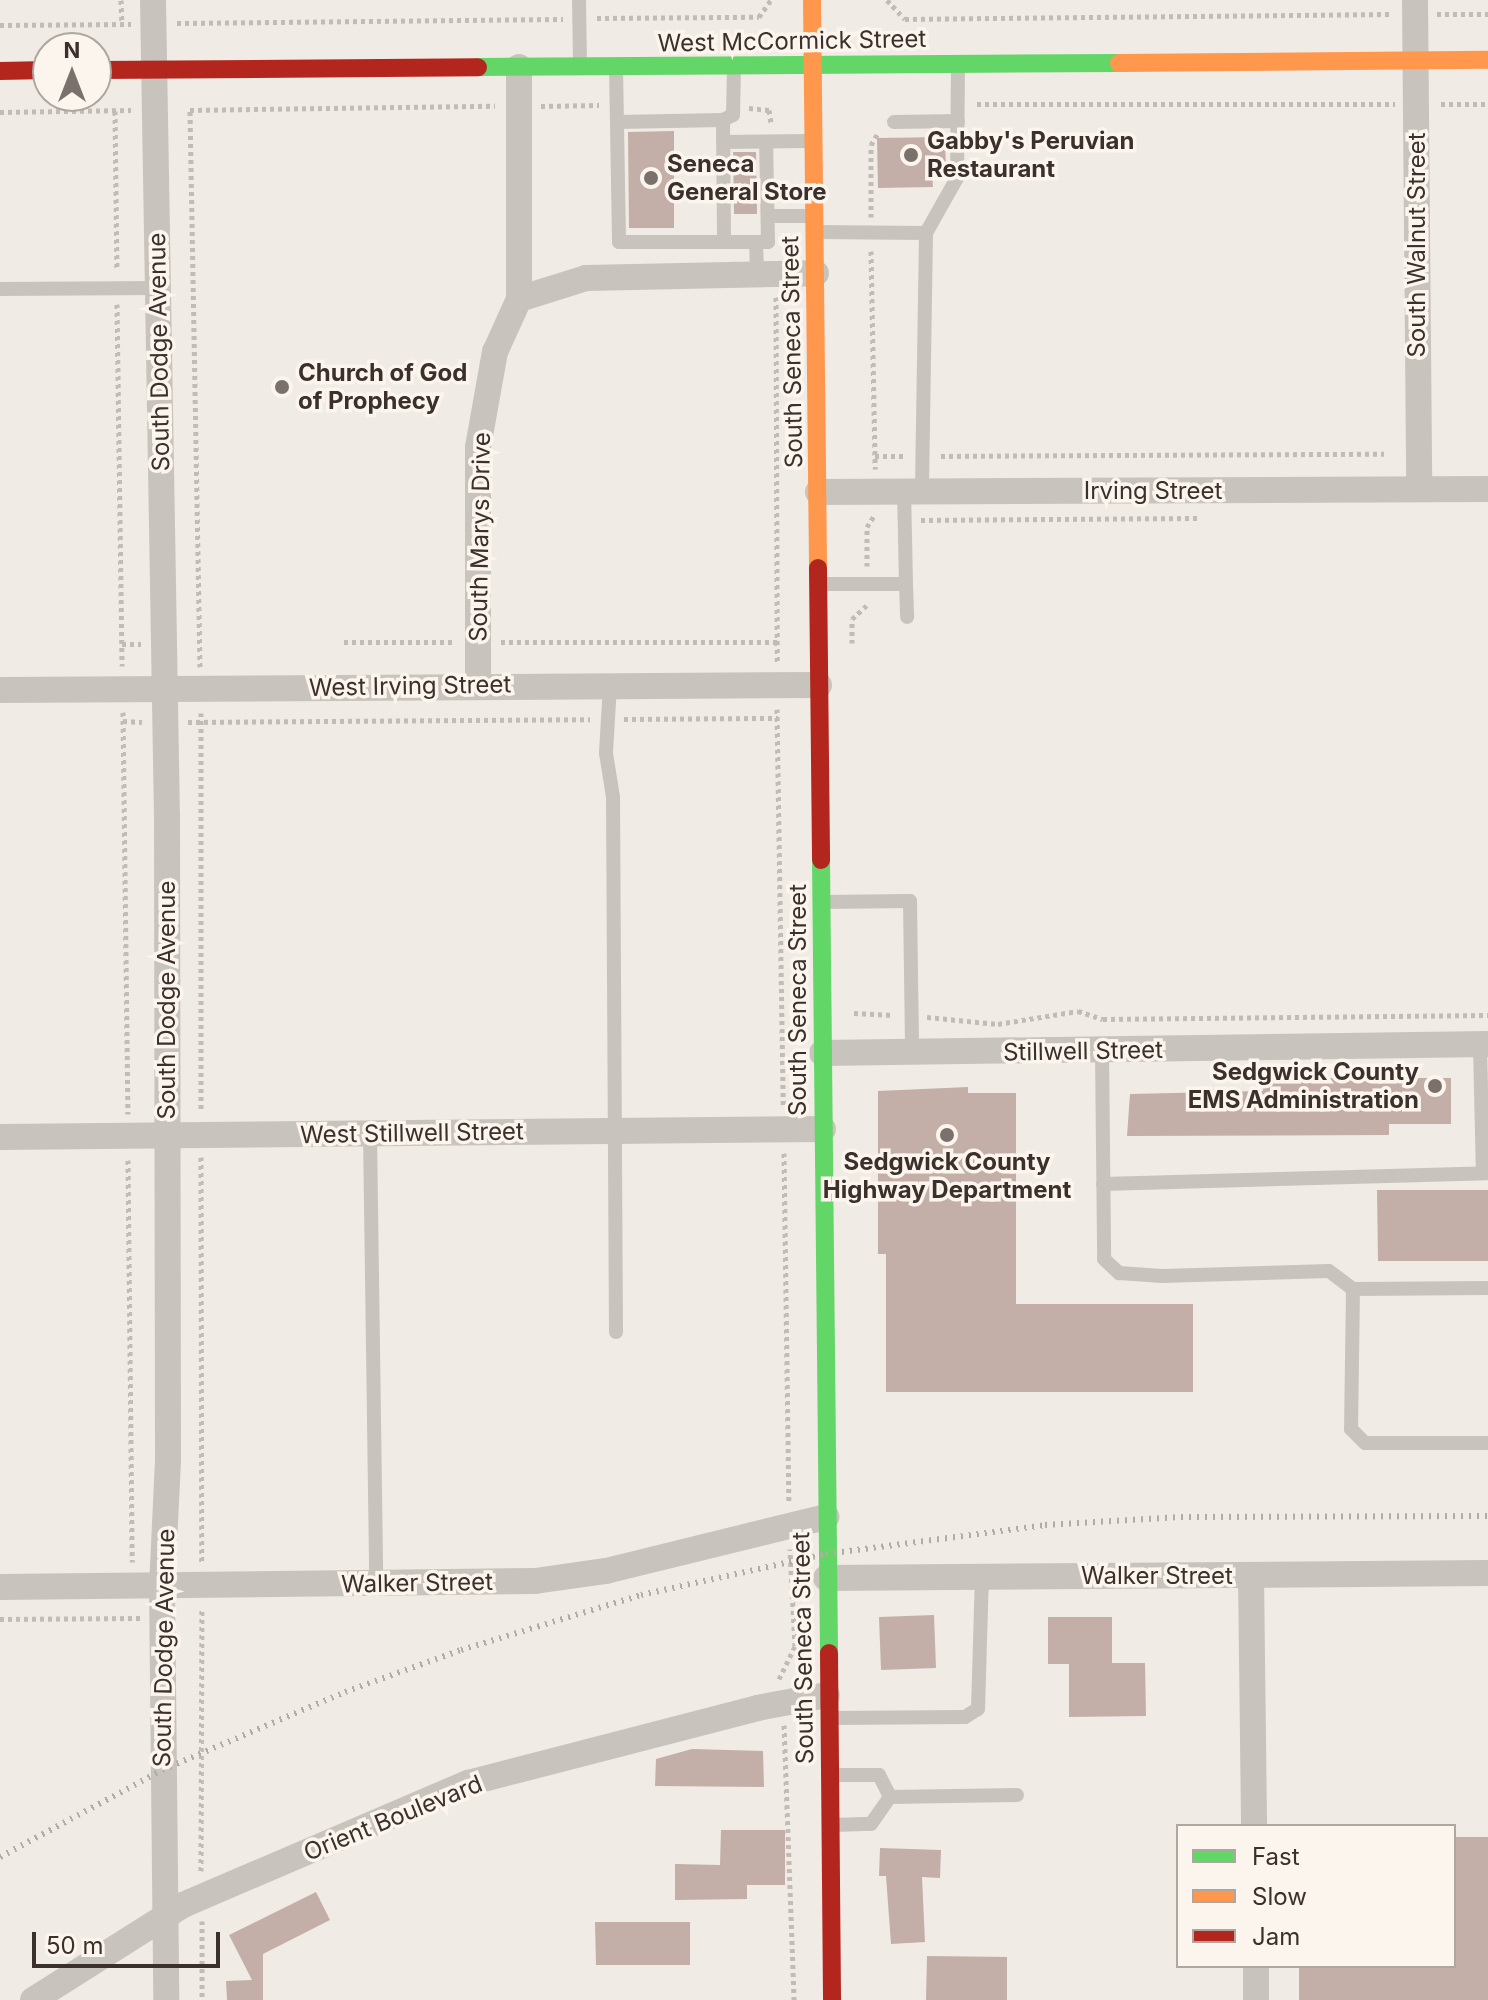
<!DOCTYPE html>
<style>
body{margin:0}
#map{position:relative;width:1488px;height:2000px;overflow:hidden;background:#f0ebe5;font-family:Inter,sans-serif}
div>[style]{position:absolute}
.building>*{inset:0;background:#c3afa7}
.path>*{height:5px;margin-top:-2.5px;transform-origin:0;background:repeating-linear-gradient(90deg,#c2bbb6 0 4px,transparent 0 8px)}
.lane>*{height:14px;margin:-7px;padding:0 7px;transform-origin:7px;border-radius:7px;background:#c9c3be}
.street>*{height:26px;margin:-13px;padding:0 13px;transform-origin:13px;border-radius:13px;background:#c9c3be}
.fast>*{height:18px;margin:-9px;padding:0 9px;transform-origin:9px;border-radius:9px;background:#63d668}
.slow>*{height:18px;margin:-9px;padding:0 9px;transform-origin:9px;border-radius:9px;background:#ff974d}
.jam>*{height:18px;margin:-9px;padding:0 9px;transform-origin:9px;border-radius:9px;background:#b3261e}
.rail>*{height:6px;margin-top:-3px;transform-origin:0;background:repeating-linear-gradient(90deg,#b1aca8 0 2px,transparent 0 8px)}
.dots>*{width:22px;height:22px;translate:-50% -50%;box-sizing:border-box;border:4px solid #fbf5ee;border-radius:50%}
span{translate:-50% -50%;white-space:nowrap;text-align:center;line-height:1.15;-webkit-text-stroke:7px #fbf5ee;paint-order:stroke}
.street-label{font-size:24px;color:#3b302b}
.poi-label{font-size:24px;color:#3b302b;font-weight:700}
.left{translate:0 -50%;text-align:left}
.right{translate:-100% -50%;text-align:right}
.legend{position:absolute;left:1176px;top:1824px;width:280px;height:144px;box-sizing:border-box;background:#fbf5ee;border:2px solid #aea6a0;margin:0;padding:10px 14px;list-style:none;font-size:24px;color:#3b302b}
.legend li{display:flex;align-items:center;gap:16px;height:40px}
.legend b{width:40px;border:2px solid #aea6a0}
.north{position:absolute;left:32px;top:32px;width:80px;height:80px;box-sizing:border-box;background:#fbf5ee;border:2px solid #aea6a0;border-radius:50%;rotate:0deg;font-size:22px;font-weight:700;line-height:32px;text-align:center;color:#3b302b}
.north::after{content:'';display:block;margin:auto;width:28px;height:36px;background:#7a716c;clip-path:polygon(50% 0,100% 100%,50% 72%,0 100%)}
.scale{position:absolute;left:32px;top:1932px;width:188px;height:36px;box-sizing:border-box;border:4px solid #3b302b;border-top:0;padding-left:10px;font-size:24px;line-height:28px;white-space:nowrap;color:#3b302b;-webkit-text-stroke:6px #fbf5ee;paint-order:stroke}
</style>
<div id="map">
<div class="building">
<div style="clip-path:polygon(674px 131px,674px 228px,629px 228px,628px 132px)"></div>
<div style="clip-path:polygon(945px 137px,946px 172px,932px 172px,933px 187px,878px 188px,877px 138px)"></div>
<div style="clip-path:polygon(733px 152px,756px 152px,757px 214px,734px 214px)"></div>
<div style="clip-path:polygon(1263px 1078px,1451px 1078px,1451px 1124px,1389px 1124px,1389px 1135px,1127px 1136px,1130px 1094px,1263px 1091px)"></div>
<div style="clip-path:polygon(968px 1087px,968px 1093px,1016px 1093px,1016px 1304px,1193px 1304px,1193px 1392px,886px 1392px,886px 1254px,878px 1254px,878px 1091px)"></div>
<div style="clip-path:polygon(1377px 1190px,1488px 1190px,1488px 1261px,1378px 1261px)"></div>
<div style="clip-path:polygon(934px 1615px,936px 1668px,881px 1670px,879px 1617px)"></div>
<div style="clip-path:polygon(1048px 1617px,1112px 1617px,1112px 1663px,1145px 1663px,1146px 1716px,1069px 1717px,1069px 1664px,1048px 1664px)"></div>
<div style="clip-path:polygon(692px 1749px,763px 1751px,764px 1787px,655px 1786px,656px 1759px)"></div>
<div style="clip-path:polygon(721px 1830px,785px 1830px,785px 1885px,747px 1885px,747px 1899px,675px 1900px,675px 1864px,720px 1865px)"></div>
<div style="clip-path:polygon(1454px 1837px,1488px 1837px,1488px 2000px,1299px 2000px,1299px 1966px,1454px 1966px)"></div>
<div style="clip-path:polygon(880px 1848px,941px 1850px,940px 1878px,922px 1877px,925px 1942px,891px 1944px,886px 1876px,879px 1876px)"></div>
<div style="clip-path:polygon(316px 1892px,330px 1920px,263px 1954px,263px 2000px,227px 2000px,226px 1981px,252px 1980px,229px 1935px)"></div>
<div style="clip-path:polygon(595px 1922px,690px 1922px,690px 1965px,596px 1965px)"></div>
<div style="clip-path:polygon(927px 1956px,1007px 1957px,1007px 2000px,926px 2000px)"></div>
</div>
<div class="path">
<div style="left:121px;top:0;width:24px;rotate:88deg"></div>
<div style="left:887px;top:0;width:26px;rotate:47deg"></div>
<div style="left:905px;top:19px;width:486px;rotate:-0.6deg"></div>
<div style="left:1437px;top:14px;width:51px"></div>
<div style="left:597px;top:18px;width:162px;rotate:-0.4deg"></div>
<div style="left:759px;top:17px;width:21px;rotate:-55deg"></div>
<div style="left:177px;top:23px;width:386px;rotate:-0.6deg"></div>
<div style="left:0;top:25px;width:131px;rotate:-0.4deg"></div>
<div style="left:977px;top:104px;width:418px"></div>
<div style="left:1441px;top:104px;width:47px"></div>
<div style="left:541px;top:106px;width:58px;rotate:-1deg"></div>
<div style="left:749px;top:108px;width:20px;rotate:6deg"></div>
<div style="left:769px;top:110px;width:13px;rotate:81deg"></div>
<div style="left:115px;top:111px;width:159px;rotate:89.3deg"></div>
<div style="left:0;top:112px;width:131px;rotate:-0.9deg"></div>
<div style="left:871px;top:217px;width:72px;rotate:-90deg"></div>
<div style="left:871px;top:145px;width:14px;rotate:-60deg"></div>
<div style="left:871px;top:251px;width:218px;rotate:88.9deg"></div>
<div style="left:776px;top:297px;width:366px;rotate:89.8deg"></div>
<div style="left:117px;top:304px;width:362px;rotate:89.2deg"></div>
<div style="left:875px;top:456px;width:32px"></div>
<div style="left:941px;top:456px;width:443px;rotate:-0.3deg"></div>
<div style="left:921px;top:520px;width:278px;rotate:-0.4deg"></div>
<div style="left:867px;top:566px;width:39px;rotate:-90deg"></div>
<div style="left:867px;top:527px;width:15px;rotate:-58deg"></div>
<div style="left:344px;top:642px;width:111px"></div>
<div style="left:501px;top:642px;width:276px"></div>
<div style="left:852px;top:643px;width:24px;rotate:-90deg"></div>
<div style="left:852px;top:619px;width:22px;rotate:-43deg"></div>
<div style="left:122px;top:644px;width:19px"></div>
<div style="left:200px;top:667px;width:557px;rotate:-91.03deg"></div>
<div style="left:190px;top:110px;width:305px;rotate:-0.8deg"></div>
<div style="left:777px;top:709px;width:398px;rotate:89.1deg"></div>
<div style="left:123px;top:712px;width:402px;rotate:89.3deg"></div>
<div style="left:201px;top:713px;width:398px;rotate:90deg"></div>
<div style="left:624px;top:719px;width:154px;rotate:-0.4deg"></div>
<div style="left:123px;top:721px;width:19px;rotate:3deg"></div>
<div style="left:188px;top:722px;width:402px;rotate:-0.4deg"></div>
<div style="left:854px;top:1013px;width:39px;rotate:3deg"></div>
<div style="left:927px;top:1017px;width:71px;rotate:5.6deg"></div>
<div style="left:998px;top:1024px;width:81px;rotate:-9.2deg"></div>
<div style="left:1078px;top:1011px;width:26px;rotate:18deg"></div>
<div style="left:1103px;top:1019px;width:385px;rotate:-0.6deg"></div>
<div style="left:784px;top:1153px;width:350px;rotate:89.2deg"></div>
<div style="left:201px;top:1157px;width:406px;rotate:89.9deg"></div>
<div style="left:128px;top:1160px;width:402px;rotate:89.4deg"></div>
<div style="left:0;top:1619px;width:141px;rotate:-0.4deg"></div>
<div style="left:779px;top:1679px;width:37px;rotate:-64deg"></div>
<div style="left:795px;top:1646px;width:97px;rotate:-93deg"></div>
<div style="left:784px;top:1725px;width:275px;rotate:87.9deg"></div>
<div style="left:201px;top:1871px;width:262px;rotate:-89.8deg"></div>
<div style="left:202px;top:1921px;width:79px;rotate:90deg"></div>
</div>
<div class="lane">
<div style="left:579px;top:0;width:66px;rotate:89.1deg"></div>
<div style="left:616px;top:67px;width:175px;rotate:89deg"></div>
<div style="left:619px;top:242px;width:137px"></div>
<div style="left:756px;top:242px;width:31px;rotate:88deg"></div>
<div style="left:723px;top:120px;width:122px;rotate:89.5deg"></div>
<div style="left:617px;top:122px;width:106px;rotate:-1.1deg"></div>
<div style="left:723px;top:120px;width:11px;rotate:-27deg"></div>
<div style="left:733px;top:115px;width:49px;rotate:-88.8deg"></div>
<div style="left:894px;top:122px;width:64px;rotate:-0.9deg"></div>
<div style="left:723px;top:142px;width:88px;rotate:-0.7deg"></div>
<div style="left:768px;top:216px;width:44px"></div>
<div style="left:816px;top:232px;width:110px;rotate:0.5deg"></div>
<div style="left:926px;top:233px;width:258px;rotate:90.9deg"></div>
<div style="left:926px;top:233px;width:63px;rotate:-60.6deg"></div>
<div style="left:957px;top:178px;width:112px;rotate:-89.5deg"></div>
<div style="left:756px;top:242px;width:12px"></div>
<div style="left:768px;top:242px;width:100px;rotate:-91.1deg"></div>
<div style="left:0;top:289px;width:158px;rotate:-0.4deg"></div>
<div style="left:819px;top:584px;width:87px"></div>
<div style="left:906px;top:584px;width:93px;rotate:-91.2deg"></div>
<div style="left:906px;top:584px;width:33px;rotate:88deg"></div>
<div style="left:610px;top:685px;width:68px;rotate:93.4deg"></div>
<div style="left:606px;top:753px;width:45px;rotate:81deg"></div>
<div style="left:613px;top:797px;width:535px;rotate:89.68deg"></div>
<div style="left:822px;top:902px;width:88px;rotate:-0.7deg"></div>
<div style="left:910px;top:901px;width:152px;rotate:89.2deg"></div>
<div style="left:1480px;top:1045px;width:128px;rotate:88.7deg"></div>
<div style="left:1102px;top:1051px;width:208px;rotate:89.4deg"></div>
<div style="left:1104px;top:1259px;width:21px;rotate:43deg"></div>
<div style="left:1119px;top:1273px;width:43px;rotate:4deg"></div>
<div style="left:1162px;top:1276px;width:167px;rotate:-1.7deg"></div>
<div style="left:1329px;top:1271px;width:30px;rotate:37deg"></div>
<div style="left:1353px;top:1289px;width:140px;rotate:90.8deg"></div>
<div style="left:1351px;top:1429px;width:20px;rotate:45deg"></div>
<div style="left:1365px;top:1443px;width:123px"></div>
<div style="left:370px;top:1133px;width:450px;rotate:89.2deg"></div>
<div style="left:1103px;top:1184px;width:385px;rotate:-1.6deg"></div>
<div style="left:1353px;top:1289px;width:135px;rotate:-0.4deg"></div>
<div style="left:833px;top:1718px;width:132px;rotate:-0.4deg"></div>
<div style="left:965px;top:1717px;width:15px;rotate:-32deg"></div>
<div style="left:978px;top:1709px;width:132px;rotate:-88.3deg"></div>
<div style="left:833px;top:1775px;width:46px"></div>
<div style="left:879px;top:1775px;width:25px;rotate:63deg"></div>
<div style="left:890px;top:1797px;width:127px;rotate:-0.9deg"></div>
<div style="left:834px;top:1825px;width:37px;rotate:-2deg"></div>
<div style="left:871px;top:1824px;width:33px;rotate:-55deg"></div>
</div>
<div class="street">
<div style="left:153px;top:0;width:816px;rotate:89.02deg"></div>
<div style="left:167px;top:816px;width:644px;rotate:89.91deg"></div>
<div style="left:168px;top:1460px;width:126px;rotate:92.7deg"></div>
<div style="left:162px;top:1586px;width:414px;rotate:89.4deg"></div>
<div style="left:1415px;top:0;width:489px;rotate:89.5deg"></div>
<div style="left:519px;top:67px;width:232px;rotate:90deg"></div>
<div style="left:818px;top:492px;width:670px;rotate:-0.26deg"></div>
<div style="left:478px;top:686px;width:239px;rotate:-90deg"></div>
<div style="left:478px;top:447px;width:97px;rotate:-79.9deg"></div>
<div style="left:495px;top:352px;width:58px;rotate:-65.6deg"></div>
<div style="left:519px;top:299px;width:70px;rotate:-17.4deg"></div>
<div style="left:586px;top:278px;width:230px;rotate:-1.2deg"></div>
<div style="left:0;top:690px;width:819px;rotate:-0.35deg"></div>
<div style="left:822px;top:1053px;width:666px;rotate:-0.77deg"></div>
<div style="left:0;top:1137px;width:823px;rotate:-0.56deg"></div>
<div style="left:1251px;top:1575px;width:251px;rotate:89.3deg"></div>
<div style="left:826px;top:1578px;width:662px;rotate:-0.43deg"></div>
<div style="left:0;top:1587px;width:535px;rotate:-0.64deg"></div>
<div style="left:535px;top:1581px;width:72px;rotate:-8deg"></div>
<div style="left:606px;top:1571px;width:227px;rotate:-13.8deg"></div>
<div style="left:1256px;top:1966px;width:34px;rotate:90deg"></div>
<div style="left:33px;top:2000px;width:178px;rotate:-32.3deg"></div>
<div style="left:183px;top:1905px;width:310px;rotate:-23.2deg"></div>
<div style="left:468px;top:1783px;width:299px;rotate:-14.5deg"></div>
<div style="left:757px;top:1708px;width:71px;rotate:-10.5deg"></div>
</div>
<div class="fast">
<div style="left:478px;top:67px;width:641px;rotate:-0.36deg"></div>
<div style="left:821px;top:860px;width:793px;rotate:89.42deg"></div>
</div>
<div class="slow">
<div style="left:812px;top:0;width:568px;rotate:89.39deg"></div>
<div style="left:1119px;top:63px;width:369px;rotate:-0.5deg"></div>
</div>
<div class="jam">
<div style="left:96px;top:70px;width:382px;rotate:-0.4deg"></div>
<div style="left:0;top:71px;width:48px;rotate:-1.2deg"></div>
<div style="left:818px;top:568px;width:292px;rotate:89.4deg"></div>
<div style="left:829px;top:1653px;width:347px;rotate:89.5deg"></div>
</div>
<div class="rail">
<div style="left:0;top:1857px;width:184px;rotate:-28.2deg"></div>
<div style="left:162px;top:1770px;width:199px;rotate:-23.1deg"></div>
<div style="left:345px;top:1692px;width:123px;rotate:-19.9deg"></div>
<div style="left:461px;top:1650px;width:188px;rotate:-17deg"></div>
<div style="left:641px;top:1595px;width:189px;rotate:-12.5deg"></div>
<div style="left:826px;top:1554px;width:221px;rotate:-7.5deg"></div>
<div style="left:1045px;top:1525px;width:136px;rotate:-3.4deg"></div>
<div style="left:1181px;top:1517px;width:307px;rotate:-0.2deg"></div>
</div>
<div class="dots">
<div style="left:911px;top:155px;background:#7a716c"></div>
<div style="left:651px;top:178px;background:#7a716c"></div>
<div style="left:282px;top:387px;background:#7a716c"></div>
<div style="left:1435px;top:1086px;background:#7a716c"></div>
<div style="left:947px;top:1135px;background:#7a716c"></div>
</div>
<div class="street-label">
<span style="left:792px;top:41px;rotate:-1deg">West McCormick Street</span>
<span style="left:1417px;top:245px;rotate:-90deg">South Walnut Street</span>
<span style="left:159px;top:352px;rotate:-91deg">South Dodge Avenue</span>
<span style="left:792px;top:352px;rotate:-91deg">South Seneca Street</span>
<span style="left:1153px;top:491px">Irving Street</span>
<span style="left:480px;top:537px;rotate:-89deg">South Marys Drive</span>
<span style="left:410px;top:686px;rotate:-1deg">West Irving Street</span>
<span style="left:167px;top:1000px;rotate:-90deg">South Dodge Avenue</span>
<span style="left:798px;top:1000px;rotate:-90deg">South Seneca Street</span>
<span style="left:1083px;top:1051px;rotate:-1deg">Stillwell Street</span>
<span style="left:412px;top:1133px;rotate:-1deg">West Stillwell Street</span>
<span style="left:1157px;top:1576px">Walker Street</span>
<span style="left:417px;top:1583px;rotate:-1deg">Walker Street</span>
<span style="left:164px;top:1648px;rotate:-89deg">South Dodge Avenue</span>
<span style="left:803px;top:1648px;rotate:-91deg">South Seneca Street</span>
<span style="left:393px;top:1818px;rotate:-22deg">Orient Boulevard</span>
</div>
<div class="poi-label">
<span class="left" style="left:927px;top:155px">Gabby's Peruvian<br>Restaurant</span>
<span class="left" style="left:667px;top:178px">Seneca<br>General Store</span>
<span class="left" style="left:298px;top:387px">Church of God<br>of Prophecy</span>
<span class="right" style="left:1419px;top:1086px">Sedgwick County<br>EMS Administration</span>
<span style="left:947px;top:1176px">Sedgwick County<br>Highway Department</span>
</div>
<ul class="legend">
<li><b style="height:10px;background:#63d668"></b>Fast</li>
<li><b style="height:10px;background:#ff974d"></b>Slow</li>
<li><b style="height:10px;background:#b3261e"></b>Jam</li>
</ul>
<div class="north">N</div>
<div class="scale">50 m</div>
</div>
